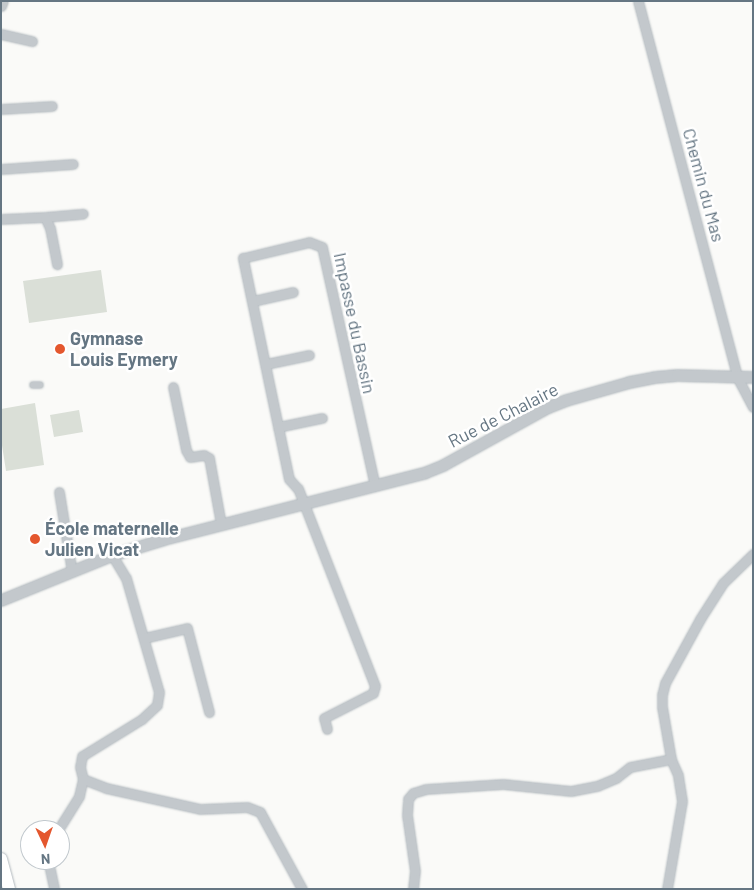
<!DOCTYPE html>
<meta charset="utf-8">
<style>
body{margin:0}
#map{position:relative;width:754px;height:890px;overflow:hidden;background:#fafaf8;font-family:Barlow,sans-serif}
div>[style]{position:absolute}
.green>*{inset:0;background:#dadfd7}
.roads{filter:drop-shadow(0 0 1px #b3babf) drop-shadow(0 0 1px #b3babf)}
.pedestrian>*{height:6px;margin:-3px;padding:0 3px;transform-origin:3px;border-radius:3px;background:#c3c8cc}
.minor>*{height:9px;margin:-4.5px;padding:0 4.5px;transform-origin:4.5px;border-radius:4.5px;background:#c3c8cc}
.tertiary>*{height:11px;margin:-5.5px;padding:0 5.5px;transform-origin:5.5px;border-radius:5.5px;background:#c3c8cc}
.secondary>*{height:12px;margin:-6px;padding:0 6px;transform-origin:6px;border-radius:6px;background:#fff}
.dots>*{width:14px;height:14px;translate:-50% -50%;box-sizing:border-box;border:2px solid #fff;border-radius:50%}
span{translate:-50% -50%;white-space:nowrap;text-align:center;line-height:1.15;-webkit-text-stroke:5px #fff;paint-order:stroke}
.street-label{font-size:18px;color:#657683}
.poi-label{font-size:18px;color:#657683;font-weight:700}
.left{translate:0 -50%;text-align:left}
.frame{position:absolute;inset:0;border:2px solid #657683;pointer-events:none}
.north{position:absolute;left:20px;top:820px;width:50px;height:50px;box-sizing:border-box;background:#fff;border:1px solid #c1c8cd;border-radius:50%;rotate:177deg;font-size:14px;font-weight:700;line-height:20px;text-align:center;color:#657683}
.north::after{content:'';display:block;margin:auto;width:18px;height:22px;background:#e4572e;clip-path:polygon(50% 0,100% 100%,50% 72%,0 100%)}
</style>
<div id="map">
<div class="green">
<div style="clip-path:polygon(101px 270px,107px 312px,29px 323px,23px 281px)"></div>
<div style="clip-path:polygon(35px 403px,44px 465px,6px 471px,1px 439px,1px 409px)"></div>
<div style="clip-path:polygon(79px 410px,83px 432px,54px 437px,50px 415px)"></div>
</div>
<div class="roads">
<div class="pedestrian">
<div style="left:33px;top:385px;width:7px"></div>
</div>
<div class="minor">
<div style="left:638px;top:1px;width:389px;rotate:75.2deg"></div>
<div style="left:737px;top:377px;width:34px;rotate:62deg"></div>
<div style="left:1px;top:6px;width:5px;rotate:-68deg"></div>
<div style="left:1px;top:34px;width:32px;rotate:13deg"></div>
<div style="left:1px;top:109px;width:51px;rotate:-3.4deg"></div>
<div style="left:1px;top:169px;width:72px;rotate:-4deg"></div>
<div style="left:45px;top:217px;width:38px;rotate:-5deg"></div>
<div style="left:1px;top:219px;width:44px;rotate:-2.6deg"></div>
<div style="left:45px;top:217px;width:12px;rotate:66deg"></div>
<div style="left:50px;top:228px;width:37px;rotate:79deg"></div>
<div style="left:253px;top:301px;width:41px;rotate:-12.7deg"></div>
<div style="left:266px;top:364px;width:44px;rotate:-11.8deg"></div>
<div style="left:173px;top:387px;width:64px;rotate:78.3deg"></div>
<div style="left:186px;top:450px;width:8px;rotate:60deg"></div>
<div style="left:190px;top:457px;width:14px;rotate:-8deg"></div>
<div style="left:204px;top:455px;width:6px;rotate:31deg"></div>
<div style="left:209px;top:458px;width:67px;rotate:79.7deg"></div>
<div style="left:278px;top:427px;width:45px;rotate:-11.6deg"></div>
<div style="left:59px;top:492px;width:81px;rotate:80.8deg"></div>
<div style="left:112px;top:555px;width:27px;rotate:59deg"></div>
<div style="left:126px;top:578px;width:119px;rotate:73.9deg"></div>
<div style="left:159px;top:692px;width:13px;rotate:99deg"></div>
<div style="left:157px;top:705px;width:21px;rotate:137deg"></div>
<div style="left:142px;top:719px;width:70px;rotate:148.3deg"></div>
<div style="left:82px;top:756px;width:11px;rotate:100deg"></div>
<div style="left:80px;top:767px;width:12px;rotate:76deg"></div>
<div style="left:83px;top:779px;width:25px;rotate:21deg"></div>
<div style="left:106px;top:788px;width:96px;rotate:12.6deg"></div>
<div style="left:200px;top:809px;width:47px;rotate:-2.4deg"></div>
<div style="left:247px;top:807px;width:14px;rotate:21deg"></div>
<div style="left:260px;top:812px;width:88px;rotate:61.4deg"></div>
<div style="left:144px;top:638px;width:44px;rotate:-13.1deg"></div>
<div style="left:187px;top:628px;width:87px;rotate:75.3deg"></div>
<div style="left:327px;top:729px;width:11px;rotate:-105deg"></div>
<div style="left:324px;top:718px;width:55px;rotate:-27deg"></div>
<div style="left:373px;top:693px;width:7px;rotate:-74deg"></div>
<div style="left:375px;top:686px;width:212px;rotate:-111.3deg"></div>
<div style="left:298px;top:489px;width:13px;rotate:-132deg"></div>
<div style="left:289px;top:479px;width:226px;rotate:-101.8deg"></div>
<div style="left:243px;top:258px;width:68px;rotate:-13.6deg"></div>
<div style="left:309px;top:242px;width:14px;rotate:21deg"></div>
<div style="left:322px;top:247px;width:245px;rotate:77.5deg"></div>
<div style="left:58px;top:830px;width:40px;rotate:-58deg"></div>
<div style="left:79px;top:796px;width:17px;rotate:-77deg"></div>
<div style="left:48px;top:860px;width:30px;rotate:78deg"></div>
<div style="left:413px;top:889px;width:18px;rotate:-84deg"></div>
<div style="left:415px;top:871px;width:57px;rotate:-98.1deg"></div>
<div style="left:407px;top:815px;width:16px;rotate:-86deg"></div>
<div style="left:408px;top:799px;width:8px;rotate:-50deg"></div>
<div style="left:413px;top:793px;width:14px;rotate:-17deg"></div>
<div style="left:426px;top:789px;width:77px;rotate:-3.7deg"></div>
<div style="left:503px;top:784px;width:68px;rotate:5.9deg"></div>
<div style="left:571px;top:791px;width:26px;rotate:-11deg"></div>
<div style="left:597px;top:786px;width:21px;rotate:-23deg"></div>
<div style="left:616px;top:778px;width:18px;rotate:-38deg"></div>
<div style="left:630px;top:767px;width:42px;rotate:-11deg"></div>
<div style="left:667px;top:889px;width:89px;rotate:-80.3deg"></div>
<div style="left:682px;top:801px;width:26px;rotate:-99deg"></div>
<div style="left:678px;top:775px;width:17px;rotate:-114deg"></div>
<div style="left:671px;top:759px;width:53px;rotate:-99.8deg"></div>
<div style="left:662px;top:707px;width:12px;rotate:-90deg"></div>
<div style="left:662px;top:695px;width:12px;rotate:-76deg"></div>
<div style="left:665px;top:683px;width:73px;rotate:-61.3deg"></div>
<div style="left:700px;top:619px;width:43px;rotate:-57.4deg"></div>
<div style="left:723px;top:583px;width:42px;rotate:-44deg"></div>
</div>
<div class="tertiary">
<div style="left:1px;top:600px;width:120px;rotate:-22.1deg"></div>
<div style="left:112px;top:555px;width:54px;rotate:-17.1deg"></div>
<div style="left:164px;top:539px;width:270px;rotate:-14.3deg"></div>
<div style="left:426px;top:472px;width:18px;rotate:-22deg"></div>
<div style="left:443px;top:465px;width:120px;rotate:-28.9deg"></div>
<div style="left:548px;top:407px;width:19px;rotate:-21deg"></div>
<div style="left:566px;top:400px;width:66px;rotate:-15.9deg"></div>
<div style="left:629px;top:382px;width:26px;rotate:-11deg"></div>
<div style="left:655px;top:377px;width:22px;rotate:-5deg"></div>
<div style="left:677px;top:375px;width:76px;rotate:1.5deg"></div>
</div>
<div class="secondary">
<div style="left:1px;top:859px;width:31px;rotate:75deg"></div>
</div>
</div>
<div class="dots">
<div style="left:60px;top:349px;background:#e4572e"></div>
<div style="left:35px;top:539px;background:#e4572e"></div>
</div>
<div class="street-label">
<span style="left:704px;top:185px;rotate:75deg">Chemin du Mas</span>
<span style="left:355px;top:323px;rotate:78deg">Impasse du Bassin</span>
<span style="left:503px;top:415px;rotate:-27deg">Rue de Chalaire</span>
</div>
<div class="poi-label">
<span class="left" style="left:70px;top:349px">Gymnase<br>Louis Eymery</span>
<span class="left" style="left:45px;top:539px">École maternelle<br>Julien Vicat</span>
</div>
<div class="frame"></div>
<div class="north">N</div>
</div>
